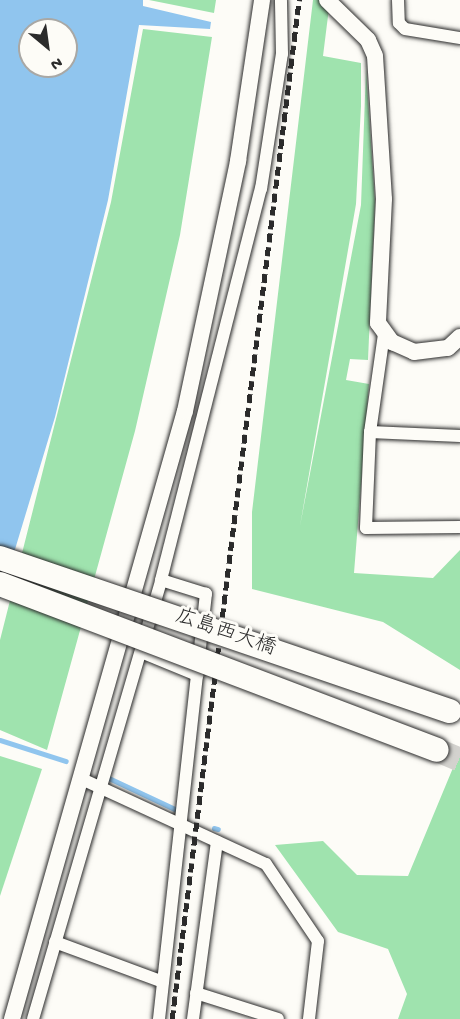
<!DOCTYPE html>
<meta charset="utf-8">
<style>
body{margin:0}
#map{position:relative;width:460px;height:1019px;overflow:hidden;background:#fdfcf7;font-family:"Gochi Hand","Klee One",sans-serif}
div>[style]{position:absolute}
.green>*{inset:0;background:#9fe3ae}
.water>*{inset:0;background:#90c5ee}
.stream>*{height:4.5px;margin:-2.25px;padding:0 2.25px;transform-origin:2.25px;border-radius:2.25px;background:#90c5ee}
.motorway-tunnel>*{height:24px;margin-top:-12px;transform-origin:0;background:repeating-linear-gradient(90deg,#d3d2ce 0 24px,transparent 0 36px)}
.roads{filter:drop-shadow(0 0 2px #2b2b2b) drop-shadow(0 0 2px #2b2b2b)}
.minor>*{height:12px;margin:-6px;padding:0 6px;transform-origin:6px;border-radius:6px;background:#fdfcf7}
.tertiary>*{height:16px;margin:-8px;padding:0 8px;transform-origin:8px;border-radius:8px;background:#fdfcf7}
.rail>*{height:4.5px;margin-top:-2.25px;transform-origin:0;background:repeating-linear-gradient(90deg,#2b2b2b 0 9px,transparent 0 13.5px)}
.bridges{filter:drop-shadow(0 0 2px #2b2b2b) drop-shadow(0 0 2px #2b2b2b)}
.motorway-bridge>*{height:24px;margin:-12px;padding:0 12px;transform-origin:12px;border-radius:12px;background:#fdfcf7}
span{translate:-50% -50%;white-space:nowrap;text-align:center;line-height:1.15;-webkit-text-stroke:6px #fdfcf7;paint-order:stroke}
.street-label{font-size:21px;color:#2b2b2b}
.north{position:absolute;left:18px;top:18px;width:60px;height:60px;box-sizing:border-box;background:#fdfcf7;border:2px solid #a9a8a5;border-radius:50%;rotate:151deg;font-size:16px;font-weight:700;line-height:24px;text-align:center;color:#2b2b2b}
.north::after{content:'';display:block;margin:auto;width:21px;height:27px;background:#2b2b2b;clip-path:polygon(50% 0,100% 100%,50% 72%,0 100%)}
</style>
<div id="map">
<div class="green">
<div style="clip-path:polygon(149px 0,216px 0,214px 13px)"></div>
<div style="clip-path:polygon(313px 0,330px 0,323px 56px,361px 63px,361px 106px,356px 204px,300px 526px,361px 205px,366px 69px,375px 202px,368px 360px,350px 359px,346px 380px,369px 384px,354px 573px,433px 578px,460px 550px,460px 670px,383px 622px,252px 589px,252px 512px)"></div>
<div style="clip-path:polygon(143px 29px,212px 37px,180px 235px,135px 431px,47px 750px,0 730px,0 640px,111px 202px)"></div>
<div style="clip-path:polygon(460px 751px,460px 1019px,398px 1019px,407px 994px,388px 949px,338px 932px,275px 845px,323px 841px,357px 875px,408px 876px)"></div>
<div style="clip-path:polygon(0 756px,42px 769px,0 896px)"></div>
</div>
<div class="water">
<div style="clip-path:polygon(evenodd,0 0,143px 0,143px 6px,211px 22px,210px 29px,139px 25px,108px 200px,55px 417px,0 599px,0 0,30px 30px,66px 30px,66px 66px,30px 66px,30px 30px)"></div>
</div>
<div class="stream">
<div style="left:0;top:740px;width:69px;rotate:17.7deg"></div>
<div style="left:109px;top:778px;width:75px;rotate:25.2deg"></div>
<div style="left:214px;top:828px;width:4px;rotate:14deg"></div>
</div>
<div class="motorway-tunnel">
<div style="left:437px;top:750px;width:25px;rotate:23deg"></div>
</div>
<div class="roads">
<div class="minor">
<div style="left:398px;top:0;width:23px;rotate:88deg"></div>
<div style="left:399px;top:23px;width:8px;rotate:45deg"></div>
<div style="left:405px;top:29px;width:56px;rotate:9.3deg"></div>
<div style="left:384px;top:334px;width:99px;rotate:98.1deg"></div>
<div style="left:370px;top:432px;width:96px;rotate:92.4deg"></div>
<div style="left:366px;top:528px;width:94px;rotate:-0.6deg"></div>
<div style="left:370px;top:432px;width:90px;rotate:2.5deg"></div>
<div style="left:141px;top:652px;width:61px;rotate:22.3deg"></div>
<div style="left:84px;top:780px;width:200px;rotate:24.8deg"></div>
<div style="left:266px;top:864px;width:93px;rotate:56deg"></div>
<div style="left:318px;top:941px;width:79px;rotate:96.6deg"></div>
<div style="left:55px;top:942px;width:115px;rotate:20.3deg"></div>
<div style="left:196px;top:993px;width:86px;rotate:17.6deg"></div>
<div style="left:33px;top:1019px;width:457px;rotate:-73.7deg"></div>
<div style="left:161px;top:580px;width:404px;rotate:-75.7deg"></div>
<div style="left:261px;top:189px;width:137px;rotate:-81.2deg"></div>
<div style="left:282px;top:54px;width:54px;rotate:-91.1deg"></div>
<div style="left:159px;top:1019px;width:428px;rotate:-83.7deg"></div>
<div style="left:206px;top:594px;width:47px;rotate:-162.7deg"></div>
<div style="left:193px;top:1019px;width:179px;rotate:-82.3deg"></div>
</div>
<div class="tertiary">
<div style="left:327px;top:0;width:57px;rotate:44.3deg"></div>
<div style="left:368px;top:40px;width:17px;rotate:66deg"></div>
<div style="left:375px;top:56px;width:143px;rotate:86.4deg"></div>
<div style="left:384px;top:199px;width:124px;rotate:92.8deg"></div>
<div style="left:378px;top:323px;width:24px;rotate:54deg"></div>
<div style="left:392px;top:342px;width:24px;rotate:24deg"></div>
<div style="left:414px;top:352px;width:34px;rotate:-7deg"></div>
<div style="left:448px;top:348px;width:16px;rotate:-43deg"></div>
<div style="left:12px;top:1019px;width:632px;rotate:-74.12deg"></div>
<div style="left:185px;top:411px;width:256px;rotate:-78deg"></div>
<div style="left:238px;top:161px;width:163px;rotate:-81.5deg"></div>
</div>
</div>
<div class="rail">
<div style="left:172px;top:1019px;width:1027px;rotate:-82.9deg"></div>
</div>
<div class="bridges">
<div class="motorway-bridge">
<div style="left:0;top:558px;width:475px;rotate:18.8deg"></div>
<div style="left:0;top:584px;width:467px;rotate:20.8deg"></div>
</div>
</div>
<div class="street-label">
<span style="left:225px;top:634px;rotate:19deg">広島西大橋</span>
</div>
<div class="north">N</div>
</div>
